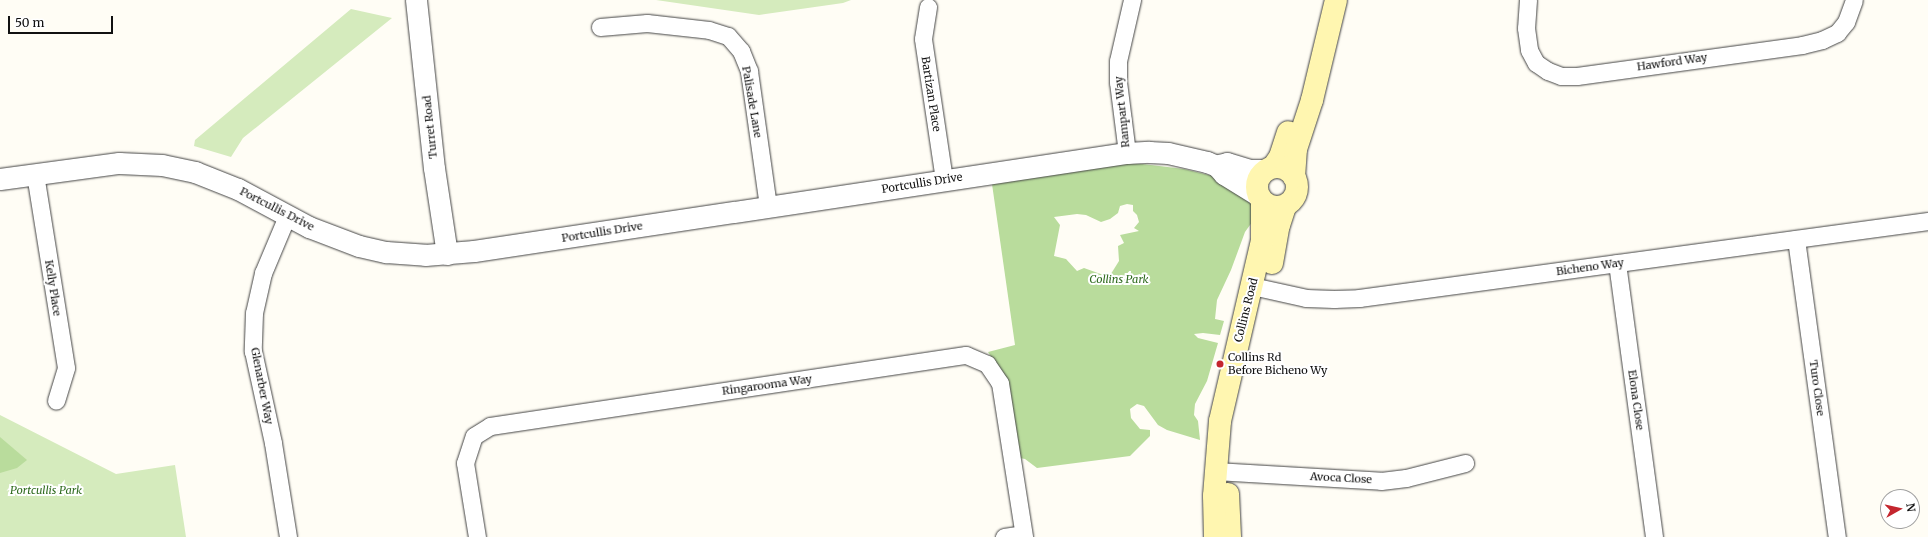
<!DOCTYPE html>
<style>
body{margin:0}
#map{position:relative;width:1928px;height:537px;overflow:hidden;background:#fffdf5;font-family:Merriweather,serif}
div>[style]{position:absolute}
.green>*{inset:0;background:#d5ebbd}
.forest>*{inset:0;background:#b9dc9c}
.roads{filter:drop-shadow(0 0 1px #444) drop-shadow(0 0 1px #444)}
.minor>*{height:17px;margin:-8.5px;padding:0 8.5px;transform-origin:8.5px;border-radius:8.5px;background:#fff}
.tertiary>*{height:21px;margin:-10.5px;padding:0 10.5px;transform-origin:10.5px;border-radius:10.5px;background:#fff}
.secondary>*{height:22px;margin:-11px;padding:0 11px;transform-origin:11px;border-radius:11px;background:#fff6b0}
.secondary>.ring{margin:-11px;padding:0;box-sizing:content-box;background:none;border:22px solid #fff6b0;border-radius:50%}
.dots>*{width:11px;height:11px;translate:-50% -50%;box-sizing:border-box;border:2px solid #fff;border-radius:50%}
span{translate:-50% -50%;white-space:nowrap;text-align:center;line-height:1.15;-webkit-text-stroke:4px #fff;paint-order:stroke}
.street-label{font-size:11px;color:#111}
.park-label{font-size:11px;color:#2f6b1f;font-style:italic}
.poi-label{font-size:11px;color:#111}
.left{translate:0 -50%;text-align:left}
.north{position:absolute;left:1880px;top:489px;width:40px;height:40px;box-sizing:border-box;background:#fff;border:1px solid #a0a0a0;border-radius:50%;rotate:82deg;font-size:11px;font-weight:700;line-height:16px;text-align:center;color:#111}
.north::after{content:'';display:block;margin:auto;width:14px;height:18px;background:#c4262e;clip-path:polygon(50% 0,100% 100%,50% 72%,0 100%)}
.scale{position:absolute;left:8px;top:16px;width:105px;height:18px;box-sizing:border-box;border:2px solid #111;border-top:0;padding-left:5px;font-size:12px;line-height:14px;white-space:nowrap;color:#111;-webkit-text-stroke:3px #fff;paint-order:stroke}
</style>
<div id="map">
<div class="green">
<div style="clip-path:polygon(656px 0,851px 0,843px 3px,759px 15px)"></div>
<div style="clip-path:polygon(351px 9px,392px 18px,243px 138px,231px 157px,194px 146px,195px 140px)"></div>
<div style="clip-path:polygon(0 415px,116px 474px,175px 465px,186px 537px,0 537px)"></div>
</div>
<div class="forest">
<div style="clip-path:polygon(evenodd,1126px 162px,1184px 169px,1213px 176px,1245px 194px,1254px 207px,1255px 218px,1245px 232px,1231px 270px,1217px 300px,1215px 319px,1224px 321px,1220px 335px,1203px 333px,1194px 334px,1198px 338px,1218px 343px,1207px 381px,1195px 404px,1194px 415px,1198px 421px,1200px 440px,1167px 430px,1158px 425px,1144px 406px,1137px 404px,1130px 409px,1131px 418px,1140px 429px,1150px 430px,1150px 436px,1130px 456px,1037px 468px,1025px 459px,1015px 457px,1006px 381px,988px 352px,1015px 345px,992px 184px,1126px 162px,1127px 204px,1133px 205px,1133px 211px,1137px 215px,1139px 222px,1134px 228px,1139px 231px,1120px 235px,1124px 243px,1118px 246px,1119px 261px,1109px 277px,1084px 268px,1077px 271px,1066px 259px,1054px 256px,1060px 225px,1054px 217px,1077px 214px,1086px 215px,1101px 222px,1110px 219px,1118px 213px,1120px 206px,1127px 204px)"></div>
<div style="clip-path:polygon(0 437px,27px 460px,17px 468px,0 473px)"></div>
</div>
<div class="roads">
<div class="minor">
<div style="left:1528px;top:0;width:28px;rotate:94deg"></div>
<div style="left:1526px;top:28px;width:22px;rotate:82deg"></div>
<div style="left:1529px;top:50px;width:15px;rotate:62deg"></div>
<div style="left:1536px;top:63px;width:14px;rotate:34deg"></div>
<div style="left:1548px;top:71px;width:14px;rotate:21deg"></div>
<div style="left:1561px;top:76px;width:16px"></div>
<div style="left:1577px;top:76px;width:227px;rotate:-7.8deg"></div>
<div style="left:1802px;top:45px;width:21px;rotate:-14deg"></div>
<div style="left:1822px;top:40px;width:17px;rotate:-25deg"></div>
<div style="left:1837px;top:33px;width:14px;rotate:-51deg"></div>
<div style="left:1846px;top:22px;width:23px;rotate:-70deg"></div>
<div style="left:928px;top:7px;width:32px;rotate:99deg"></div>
<div style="left:923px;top:39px;width:143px;rotate:81.5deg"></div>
<div style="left:600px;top:27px;width:47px;rotate:-4.9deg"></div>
<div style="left:647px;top:23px;width:62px;rotate:6.4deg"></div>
<div style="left:709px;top:30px;width:20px;rotate:18deg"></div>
<div style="left:728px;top:36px;width:20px;rotate:49deg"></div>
<div style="left:741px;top:51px;width:22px;rotate:68deg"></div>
<div style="left:749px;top:71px;width:137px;rotate:82deg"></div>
<div style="left:1127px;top:153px;width:72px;rotate:-97.2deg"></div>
<div style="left:1118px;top:82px;width:21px;rotate:-90deg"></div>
<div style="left:1118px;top:61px;width:63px;rotate:-77.1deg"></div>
<div style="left:35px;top:174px;width:196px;rotate:80.9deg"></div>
<div style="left:66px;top:368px;width:34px;rotate:107deg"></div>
<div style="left:287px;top:216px;width:62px;rotate:112.8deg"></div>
<div style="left:263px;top:273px;width:41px;rotate:102.7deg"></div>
<div style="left:254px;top:313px;width:38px;rotate:92deg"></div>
<div style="left:253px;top:351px;width:94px;rotate:77.7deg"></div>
<div style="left:273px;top:443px;width:95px;rotate:80.9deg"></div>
<div style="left:1796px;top:239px;width:301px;rotate:82.2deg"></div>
<div style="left:1617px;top:263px;width:276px;rotate:82.3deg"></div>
<div style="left:1252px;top:286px;width:55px;rotate:12.5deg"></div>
<div style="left:1306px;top:298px;width:28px;rotate:2deg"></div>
<div style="left:1334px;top:299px;width:25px;rotate:-2deg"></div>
<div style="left:1359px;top:298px;width:574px;rotate:-7.71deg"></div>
<div style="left:1215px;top:471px;width:166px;rotate:3.4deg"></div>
<div style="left:1381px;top:481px;width:25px;rotate:-7deg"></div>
<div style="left:1406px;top:478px;width:61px;rotate:-14.3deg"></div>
<div style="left:477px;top:537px;width:75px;rotate:-99.2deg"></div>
<div style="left:465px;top:463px;width:28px;rotate:-72deg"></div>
<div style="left:474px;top:436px;width:19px;rotate:-32deg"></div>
<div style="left:490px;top:426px;width:481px;rotate:-8.5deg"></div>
<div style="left:966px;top:355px;width:23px;rotate:23deg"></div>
<div style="left:987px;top:364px;width:23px;rotate:56deg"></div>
<div style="left:1000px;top:383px;width:156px;rotate:81.1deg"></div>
<div style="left:1004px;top:537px;width:19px;rotate:-9deg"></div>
</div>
<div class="tertiary">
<div style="left:416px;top:0;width:169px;rotate:83.9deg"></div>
<div style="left:434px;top:168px;width:87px;rotate:81.4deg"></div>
<div style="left:1219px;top:165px;width:8px;rotate:-14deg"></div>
<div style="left:1227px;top:163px;width:24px;rotate:17deg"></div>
<div style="left:1250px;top:170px;width:16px"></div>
<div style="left:0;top:179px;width:120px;rotate:-7.7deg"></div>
<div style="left:119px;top:163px;width:43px;rotate:2.7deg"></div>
<div style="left:162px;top:165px;width:34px;rotate:12deg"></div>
<div style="left:195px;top:172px;width:46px;rotate:21.6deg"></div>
<div style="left:238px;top:189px;width:81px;rotate:28.2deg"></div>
<div style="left:309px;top:227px;width:53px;rotate:20.8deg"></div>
<div style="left:359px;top:246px;width:28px;rotate:13deg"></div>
<div style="left:386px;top:252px;width:39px;rotate:4deg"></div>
<div style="left:425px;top:255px;width:49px;rotate:-4.7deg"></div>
<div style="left:474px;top:251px;width:660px;rotate:-8.54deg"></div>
<div style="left:1127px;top:153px;width:22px;rotate:-3deg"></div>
<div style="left:1149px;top:152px;width:19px;rotate:3deg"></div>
<div style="left:1168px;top:153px;width:40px;rotate:13deg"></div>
<div style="left:1207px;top:162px;width:11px;rotate:22deg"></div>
<div style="left:1217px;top:166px;width:11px;rotate:49deg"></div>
<div style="left:1224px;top:174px;width:40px;rotate:32deg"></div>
</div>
<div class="secondary">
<div class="ring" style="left:1257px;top:167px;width:18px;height:18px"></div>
<div style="left:1273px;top:167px;width:12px;rotate:-55deg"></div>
<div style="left:1280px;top:157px;width:26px;rotate:-72deg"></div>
<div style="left:1294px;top:177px;width:28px;rotate:-86deg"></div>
<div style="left:1296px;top:149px;width:52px;rotate:-71.9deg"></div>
<div style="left:1312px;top:100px;width:103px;rotate:-76.5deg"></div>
<div style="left:1272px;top:263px;width:39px;rotate:-80deg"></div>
<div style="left:1279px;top:225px;width:20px;rotate:-72deg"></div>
<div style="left:1228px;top:494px;width:43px;rotate:87.3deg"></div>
<div style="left:1215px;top:537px;width:41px;rotate:-91.4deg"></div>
<div style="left:1214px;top:496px;width:75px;rotate:-85.4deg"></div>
<div style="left:1220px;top:421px;width:185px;rotate:-76.9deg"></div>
<div style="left:1262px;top:241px;width:40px;rotate:-90deg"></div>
</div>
</div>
<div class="dots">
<div style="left:1220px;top:364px;background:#c4262e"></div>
</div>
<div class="street-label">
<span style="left:1672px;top:62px;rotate:-8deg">Hawford Way</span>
<span style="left:931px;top:94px;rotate:81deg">Bartizan Place</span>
<span style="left:752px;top:102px;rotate:80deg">Palisade Lane</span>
<span style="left:1122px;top:112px;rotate:-96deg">Rampart Way</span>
<span style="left:430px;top:127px;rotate:-96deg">Turret Road</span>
<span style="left:922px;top:183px;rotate:-9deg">Portcullis Drive</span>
<span style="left:277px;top:209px;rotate:27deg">Portcullis Drive</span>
<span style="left:602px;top:232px;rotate:-9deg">Portcullis Drive</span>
<span style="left:1590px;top:267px;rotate:-8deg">Bicheno Way</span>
<span style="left:53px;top:288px;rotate:81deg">Kelly Place</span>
<span style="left:1246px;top:310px;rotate:-76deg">Collins Road</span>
<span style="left:767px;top:385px;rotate:-8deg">Ringarooma Way</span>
<span style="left:262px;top:386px;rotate:79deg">Glenarber Way</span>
<span style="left:1817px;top:388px;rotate:82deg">Turo Close</span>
<span style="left:1636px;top:400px;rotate:82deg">Elona Close</span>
<span style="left:1341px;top:478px;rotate:3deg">Avoca Close</span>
</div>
<div class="park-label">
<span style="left:1119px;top:279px">Collins Park</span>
<span style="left:46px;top:490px">Portcullis Park</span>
</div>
<div class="poi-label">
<span class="left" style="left:1228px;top:364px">Collins Rd<br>Before Bicheno Wy</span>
</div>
<div class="north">N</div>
<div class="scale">50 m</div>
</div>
